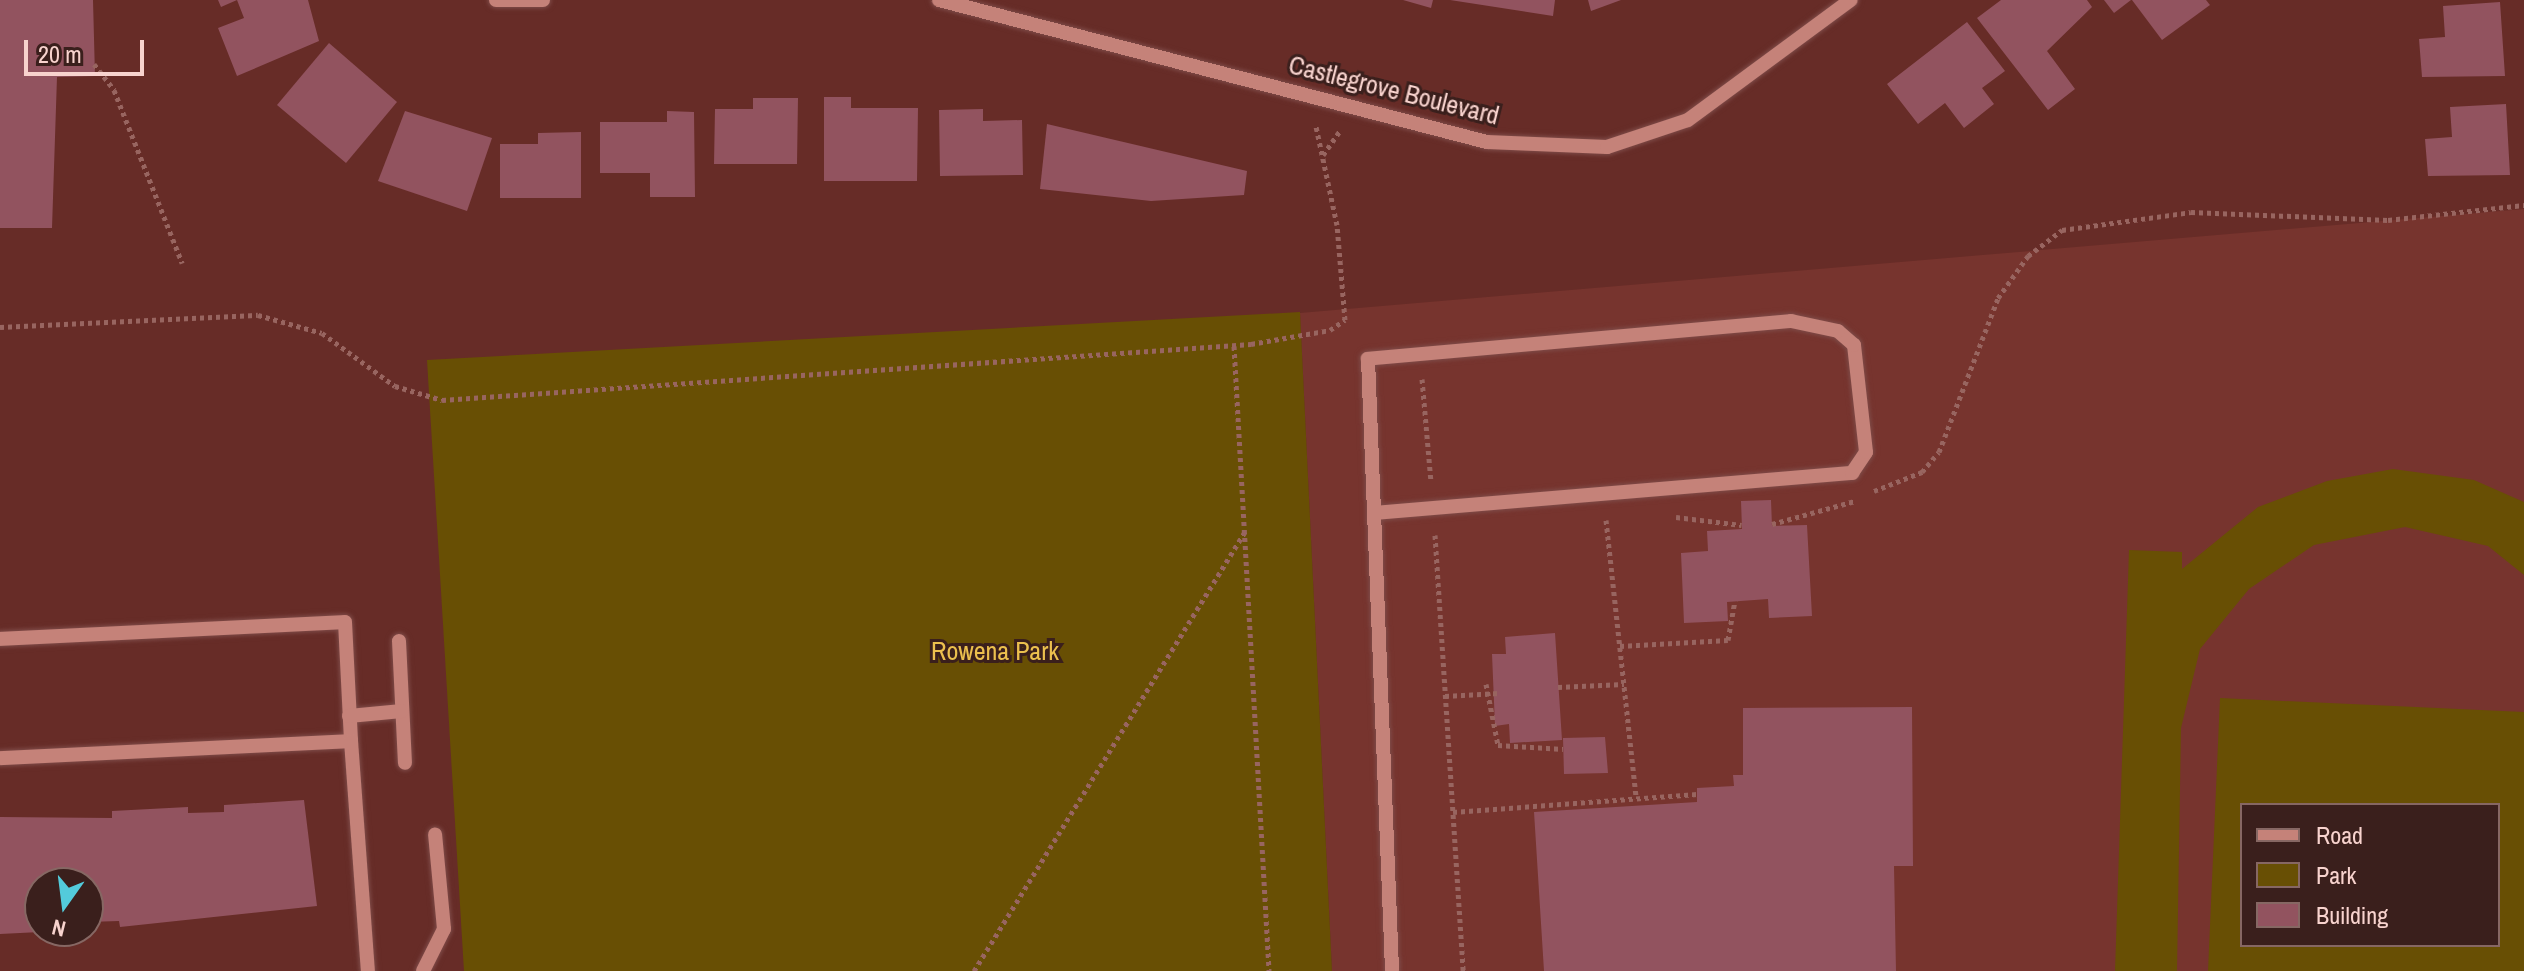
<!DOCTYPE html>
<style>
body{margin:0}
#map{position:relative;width:2524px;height:971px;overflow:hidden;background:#672c27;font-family:"Archivo Narrow",sans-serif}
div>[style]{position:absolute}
.built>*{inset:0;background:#77342e}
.green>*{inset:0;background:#684f04}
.building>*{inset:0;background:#92535f}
.path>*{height:5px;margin-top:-2.5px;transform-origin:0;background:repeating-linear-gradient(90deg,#986560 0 4px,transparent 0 8px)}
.roads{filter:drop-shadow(0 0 2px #7e4b48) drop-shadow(0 0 2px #7e4b48)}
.minor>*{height:14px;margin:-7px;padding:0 7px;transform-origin:7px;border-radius:7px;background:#c58279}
span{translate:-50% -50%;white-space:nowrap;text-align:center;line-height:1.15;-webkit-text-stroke:6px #3a1f1c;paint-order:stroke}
.street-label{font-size:26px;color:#f8d3ce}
.park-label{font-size:26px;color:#ecc04e}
.legend{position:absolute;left:2240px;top:803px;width:260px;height:144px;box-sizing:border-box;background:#3a1f1c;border:2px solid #866763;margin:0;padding:10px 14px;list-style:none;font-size:24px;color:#f8d3ce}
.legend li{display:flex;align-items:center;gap:16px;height:40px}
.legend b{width:40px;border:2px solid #866763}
.north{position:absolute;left:24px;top:867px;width:80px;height:80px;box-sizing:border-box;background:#3a1f1c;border:2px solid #866763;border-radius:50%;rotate:194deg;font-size:22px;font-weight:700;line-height:32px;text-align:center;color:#f8d3ce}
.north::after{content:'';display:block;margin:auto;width:28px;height:36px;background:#53cbdb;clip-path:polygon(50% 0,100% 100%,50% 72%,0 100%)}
.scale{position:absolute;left:24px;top:40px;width:120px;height:36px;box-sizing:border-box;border:4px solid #f8d3ce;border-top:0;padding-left:10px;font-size:24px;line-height:28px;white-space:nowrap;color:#f8d3ce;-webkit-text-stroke:6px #3a1f1c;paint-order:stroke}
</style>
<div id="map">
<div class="built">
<div style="clip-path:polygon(evenodd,2524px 209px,2524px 971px,1332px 971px,1300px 313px,2524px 209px,2242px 805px,2498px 805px,2498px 945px,2242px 945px,2242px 805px)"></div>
</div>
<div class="green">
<div style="clip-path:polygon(1300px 312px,1332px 971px,464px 971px,427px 360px)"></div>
<div style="clip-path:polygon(2393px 469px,2474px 480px,2524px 502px,2524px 575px,2488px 546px,2405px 527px,2314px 545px,2249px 589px,2200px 649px,2181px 728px,2177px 971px,2115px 971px,2129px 550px,2182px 552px,2182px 569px,2258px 507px,2327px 481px)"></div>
<div style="clip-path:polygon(evenodd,2220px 698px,2524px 712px,2524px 971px,2208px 971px,2220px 698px,2242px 805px,2498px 805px,2498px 945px,2242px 945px,2242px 805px)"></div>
</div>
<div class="building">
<div style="clip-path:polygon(0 0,93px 0,95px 76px,57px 77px,52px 228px,0 228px)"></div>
<div style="clip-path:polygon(218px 0,308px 0,319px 41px,237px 76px,218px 28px,244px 18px,237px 0,221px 7px)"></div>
<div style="clip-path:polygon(1403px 0,1433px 0,1431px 8px)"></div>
<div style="clip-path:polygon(1450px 0,1555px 0,1553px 16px)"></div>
<div style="clip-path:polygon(1588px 0,1621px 0,1591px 11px)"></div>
<div style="clip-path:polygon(2001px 0,2087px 0,2092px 7px,2047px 51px,2075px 89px,2048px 110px,1977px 18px)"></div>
<div style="clip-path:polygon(2104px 0,2131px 0,2114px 13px)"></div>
<div style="clip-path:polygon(2132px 0,2206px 0,2210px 5px,2162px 40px)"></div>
<div style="clip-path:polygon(2500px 2px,2505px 76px,2422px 77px,2419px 39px,2445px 37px,2443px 6px)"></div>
<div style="clip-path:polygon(1967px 22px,2005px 71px,1982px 88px,1994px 104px,1964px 128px,1945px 103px,1918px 124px,1887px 84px)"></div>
<div style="clip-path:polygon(329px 43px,397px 102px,346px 163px,277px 105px)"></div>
<div style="clip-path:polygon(824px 97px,851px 97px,851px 108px,918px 108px,917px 181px,824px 181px)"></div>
<div style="clip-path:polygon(753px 98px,798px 98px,797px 164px,714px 164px,715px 109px,753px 109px)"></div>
<div style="clip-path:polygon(2506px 104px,2510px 175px,2428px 176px,2425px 139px,2452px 137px,2450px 107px)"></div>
<div style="clip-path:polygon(983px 109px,983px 121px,1022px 120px,1023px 175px,940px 176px,939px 110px)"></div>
<div style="clip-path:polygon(405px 111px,492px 138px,467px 211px,378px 181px)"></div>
<div style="clip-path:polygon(667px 111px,694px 112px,695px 197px,650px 197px,650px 173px,600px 173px,600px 122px,667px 122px)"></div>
<div style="clip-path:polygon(1047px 124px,1247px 171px,1244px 195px,1151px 201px,1040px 189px)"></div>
<div style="clip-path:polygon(581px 132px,581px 198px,500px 198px,500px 144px,538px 144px,538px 133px)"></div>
<div style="clip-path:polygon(1771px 500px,1772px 526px,1807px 525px,1812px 616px,1769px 618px,1768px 599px,1727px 602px,1728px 621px,1684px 623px,1681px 553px,1708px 551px,1707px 531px,1742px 529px,1741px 501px)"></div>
<div style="clip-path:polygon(1555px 633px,1562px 740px,1510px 743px,1509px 724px,1495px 726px,1492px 654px,1506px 654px,1505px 637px)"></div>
<div style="clip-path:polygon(1912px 707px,1913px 866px,1894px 866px,1896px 971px,1544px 971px,1534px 812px,1697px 802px,1697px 788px,1734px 786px,1733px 775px,1743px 775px,1743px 708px)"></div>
<div style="clip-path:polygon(1605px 737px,1608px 773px,1564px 774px,1563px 738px)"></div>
<div style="clip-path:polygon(304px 800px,317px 906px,120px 927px,119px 921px,88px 922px,88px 883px,40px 883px,40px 932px,0 934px,0 817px,112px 818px,112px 811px,188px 807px,188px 813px,224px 812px,224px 805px)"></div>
</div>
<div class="path">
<div style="left:94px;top:64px;width:33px;rotate:52deg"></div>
<div style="left:114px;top:90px;width:186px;rotate:68.5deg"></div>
<div style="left:1323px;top:155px;width:29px;rotate:-55deg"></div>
<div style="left:0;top:327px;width:258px;rotate:-2.7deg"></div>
<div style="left:258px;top:315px;width:66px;rotate:15.7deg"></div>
<div style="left:322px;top:333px;width:90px;rotate:36deg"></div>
<div style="left:395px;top:386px;width:49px;rotate:16.6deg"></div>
<div style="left:442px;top:400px;width:811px;rotate:-3.96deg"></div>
<div style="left:1251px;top:344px;width:80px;rotate:-10deg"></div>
<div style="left:1330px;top:330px;width:18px;rotate:-34deg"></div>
<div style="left:1345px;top:320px;width:95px;rotate:-94.8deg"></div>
<div style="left:1337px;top:225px;width:101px;rotate:-102deg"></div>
<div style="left:1234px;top:346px;width:626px;rotate:86.79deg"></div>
<div style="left:1422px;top:379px;width:102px;rotate:85deg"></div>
<div style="left:1874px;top:491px;width:52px;rotate:-21.6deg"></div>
<div style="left:1922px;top:472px;width:26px;rotate:-50deg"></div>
<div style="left:1939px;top:452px;width:165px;rotate:-69deg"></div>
<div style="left:1998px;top:298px;width:52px;rotate:-54.5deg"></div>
<div style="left:2028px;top:256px;width:43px;rotate:-37.4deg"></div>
<div style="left:2062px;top:230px;width:130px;rotate:-7.9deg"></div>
<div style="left:2191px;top:212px;width:197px;rotate:2.3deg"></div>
<div style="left:2388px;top:220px;width:137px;rotate:-6.3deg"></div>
<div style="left:1676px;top:517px;width:66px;rotate:6.9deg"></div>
<div style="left:1606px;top:520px;width:280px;rotate:83.8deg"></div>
<div style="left:1772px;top:524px;width:86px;rotate:-15.5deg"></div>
<div style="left:1435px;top:535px;width:437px;rotate:86.3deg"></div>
<div style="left:1620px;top:646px;width:108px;rotate:-3.2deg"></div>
<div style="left:1728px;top:640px;width:40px;rotate:-80deg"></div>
<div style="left:1486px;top:684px;width:62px;rotate:78.9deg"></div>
<div style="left:1498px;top:745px;width:65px;rotate:3.5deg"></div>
<div style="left:1558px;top:687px;width:66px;rotate:-2.6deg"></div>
<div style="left:1445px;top:696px;width:54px;rotate:-3.2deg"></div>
<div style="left:1453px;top:812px;width:245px;rotate:-4.2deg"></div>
<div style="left:974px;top:971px;width:518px;rotate:-58.33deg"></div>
</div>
<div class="roads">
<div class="minor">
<div style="left:496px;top:0;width:47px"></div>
<div style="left:939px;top:0;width:566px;rotate:14.53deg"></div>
<div style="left:1487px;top:142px;width:120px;rotate:2.4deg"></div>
<div style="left:1607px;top:147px;width:85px;rotate:-18.4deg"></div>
<div style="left:1688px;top:120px;width:202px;rotate:-36.4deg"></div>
<div style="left:1375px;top:513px;width:479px;rotate:-4.8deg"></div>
<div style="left:1852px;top:473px;width:25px;rotate:-56deg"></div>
<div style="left:1866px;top:452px;width:108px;rotate:-96.4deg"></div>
<div style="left:1854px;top:345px;width:21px;rotate:-139deg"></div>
<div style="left:1838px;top:331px;width:48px;rotate:-168deg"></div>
<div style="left:1791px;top:321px;width:425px;rotate:174.9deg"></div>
<div style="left:1368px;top:359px;width:612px;rotate:87.75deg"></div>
<div style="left:0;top:639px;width:345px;rotate:-2.8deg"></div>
<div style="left:345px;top:622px;width:119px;rotate:87.1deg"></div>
<div style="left:351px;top:741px;width:351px;rotate:177.2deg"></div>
<div style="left:399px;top:641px;width:122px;rotate:87.2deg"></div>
<div style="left:349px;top:716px;width:53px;rotate:-5.4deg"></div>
<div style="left:351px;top:741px;width:231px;rotate:85.8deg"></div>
<div style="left:423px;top:971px;width:47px;rotate:-63.4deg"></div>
<div style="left:444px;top:929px;width:95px;rotate:-95.4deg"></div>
</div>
</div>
<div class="street-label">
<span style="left:1394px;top:90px;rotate:14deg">Castlegrove Boulevard</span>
</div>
<div class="park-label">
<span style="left:995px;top:651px">Rowena Park</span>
</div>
<ul class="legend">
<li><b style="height:10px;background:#c58279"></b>Road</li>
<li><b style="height:22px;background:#684f04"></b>Park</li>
<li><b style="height:22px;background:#92535f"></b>Building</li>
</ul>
<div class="north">N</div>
<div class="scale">20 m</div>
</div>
